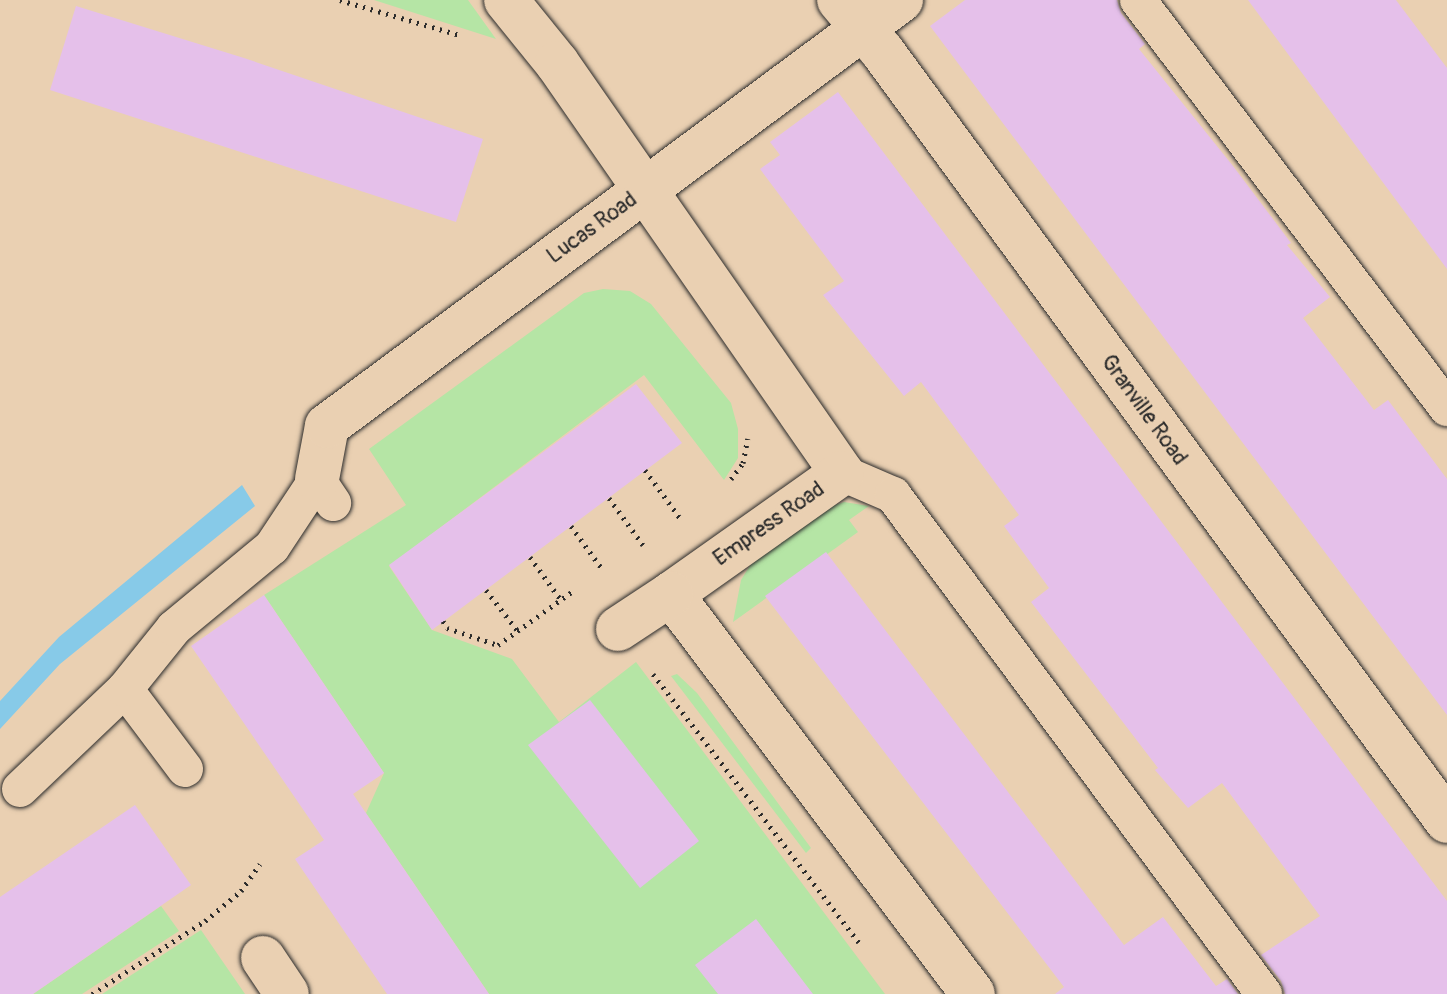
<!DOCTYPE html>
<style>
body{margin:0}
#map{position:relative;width:1447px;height:994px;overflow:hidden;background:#ead0b2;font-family:Pangolin,sans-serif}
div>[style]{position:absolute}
.green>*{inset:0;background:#b5e5a5}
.water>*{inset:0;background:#87cae8}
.building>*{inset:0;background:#e5c0ea}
.path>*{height:5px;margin-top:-2.5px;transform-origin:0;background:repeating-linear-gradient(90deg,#2b2b2b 0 2px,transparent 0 8px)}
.roads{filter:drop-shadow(0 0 2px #2b2b2b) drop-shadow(0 0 2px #2b2b2b)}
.lane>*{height:36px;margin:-18px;padding:0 18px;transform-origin:18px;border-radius:18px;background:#ead0b2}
.street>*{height:44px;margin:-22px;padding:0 22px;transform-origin:22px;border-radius:22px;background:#ead0b2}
span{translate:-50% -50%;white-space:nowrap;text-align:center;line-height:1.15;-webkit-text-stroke:6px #ead0b2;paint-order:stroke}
.street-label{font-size:22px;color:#2b2b2b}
</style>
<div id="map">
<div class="green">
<div style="clip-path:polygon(374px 0,468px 0,496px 39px)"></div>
<div style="clip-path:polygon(603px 289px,630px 291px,651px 304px,731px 403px,738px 429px,738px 458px,724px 480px,644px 375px,389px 566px,432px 630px,512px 659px,559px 722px,636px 662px,885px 994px,489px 994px,366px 813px,384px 773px,264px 595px,406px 505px,369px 449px,584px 293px)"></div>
<div style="clip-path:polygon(844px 502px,869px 506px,849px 520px,858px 532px,733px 622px,741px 580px,754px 559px,820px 510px)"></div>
<div style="clip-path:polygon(677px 674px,697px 693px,811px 848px,806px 853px,671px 676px)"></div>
<div style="clip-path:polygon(161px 906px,179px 931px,82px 994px,33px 994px)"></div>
<div style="clip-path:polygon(201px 930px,245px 994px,102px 994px)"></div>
</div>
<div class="water">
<div style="clip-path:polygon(242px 485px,255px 506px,60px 664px,0 729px,0 701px,59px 637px)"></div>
</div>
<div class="building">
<div style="clip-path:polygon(965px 0,1117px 0,1121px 13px,1145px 44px,1139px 49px,1233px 166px,1291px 243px,1287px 245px,1330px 297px,1303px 318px,1374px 410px,1388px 400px,1447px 479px,1447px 715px,930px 26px)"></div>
<div style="clip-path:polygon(1248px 0,1396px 0,1447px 68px,1447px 269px)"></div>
<div style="clip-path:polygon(76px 6px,244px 58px,483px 139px,456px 222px,50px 90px)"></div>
<div style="clip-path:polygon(838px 92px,1447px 901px,1447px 994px,1285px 994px,1281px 981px,1261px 955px,1320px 916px,1222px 783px,1188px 808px,1155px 770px,1158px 768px,1031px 602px,1049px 588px,1004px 526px,1019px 515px,921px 382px,904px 396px,823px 295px,844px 281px,760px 169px,780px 155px,770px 142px)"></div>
<div style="clip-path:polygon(636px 384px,682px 443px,432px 630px,389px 565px)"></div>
<div style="clip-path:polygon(826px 552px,1124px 945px,1163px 917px,1216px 986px,1227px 979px,1238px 994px,1055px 994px,1064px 987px,765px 596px)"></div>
<div style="clip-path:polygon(264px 595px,384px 773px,353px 794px,489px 994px,387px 994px,295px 859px,324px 840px,191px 646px)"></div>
<div style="clip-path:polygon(590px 700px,699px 841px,640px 888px,528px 745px)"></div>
<div style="clip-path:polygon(135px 805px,191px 885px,33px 994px,0 994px,0 897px)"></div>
<div style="clip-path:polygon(756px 919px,784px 956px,813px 994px,718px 994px,695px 965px)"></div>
</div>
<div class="path">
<div style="left:340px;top:0;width:125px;rotate:16.3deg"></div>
<div style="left:645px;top:470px;width:59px;rotate:53.9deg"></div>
<div style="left:731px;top:479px;width:20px;rotate:-53deg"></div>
<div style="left:743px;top:463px;width:25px;rotate:-79deg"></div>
<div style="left:609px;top:498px;width:58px;rotate:54.1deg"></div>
<div style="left:571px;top:526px;width:54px;rotate:54deg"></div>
<div style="left:530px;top:557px;width:53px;rotate:54.2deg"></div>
<div style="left:486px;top:590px;width:51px;rotate:52.2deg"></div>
<div style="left:443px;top:621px;width:8px;rotate:60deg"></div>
<div style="left:447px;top:628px;width:54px;rotate:18.4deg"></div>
<div style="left:498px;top:645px;width:92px;rotate:-35.8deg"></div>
<div style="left:653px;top:674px;width:338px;rotate:52.5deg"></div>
<div style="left:92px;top:994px;width:135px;rotate:-32.9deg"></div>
<div style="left:205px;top:921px;width:47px;rotate:-39.8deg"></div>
<div style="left:241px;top:891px;width:33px;rotate:-55deg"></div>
</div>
<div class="roads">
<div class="lane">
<div style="left:1138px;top:0;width:512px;rotate:52.86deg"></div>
<div style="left:842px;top:473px;width:56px;rotate:23.3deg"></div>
<div style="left:893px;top:495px;width:622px;rotate:53.37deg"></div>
<div style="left:125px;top:689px;width:100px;rotate:53.1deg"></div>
<div style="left:20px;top:789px;width:145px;rotate:-43.6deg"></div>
<div style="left:125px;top:689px;width:78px;rotate:-51.2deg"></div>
<div style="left:174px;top:628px;width:127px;rotate:-39.6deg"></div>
<div style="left:272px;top:547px;width:82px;rotate:-56.5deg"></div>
<div style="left:317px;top:479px;width:29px;rotate:56deg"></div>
</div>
<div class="street">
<div style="left:506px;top:0;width:81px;rotate:51deg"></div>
<div style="left:557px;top:63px;width:499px;rotate:55.2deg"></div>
<div style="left:842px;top:473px;width:209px;rotate:144.7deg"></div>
<div style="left:671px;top:594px;width:501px;rotate:52.95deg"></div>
<div style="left:839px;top:0;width:67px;rotate:49.9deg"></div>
<div style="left:882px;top:51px;width:955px;rotate:53.73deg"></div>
<div style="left:317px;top:479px;width:54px;rotate:-79.3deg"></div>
<div style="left:327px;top:426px;width:715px;rotate:-36.58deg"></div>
<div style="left:618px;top:629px;width:64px;rotate:-33.4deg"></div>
<div style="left:263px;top:958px;width:43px;rotate:56.3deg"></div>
</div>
</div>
<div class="street-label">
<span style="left:592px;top:228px;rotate:-36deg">Lucas Road</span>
<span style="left:1144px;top:410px;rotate:54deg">Granville Road</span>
<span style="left:769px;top:524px;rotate:-35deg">Empress Road</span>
</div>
</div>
